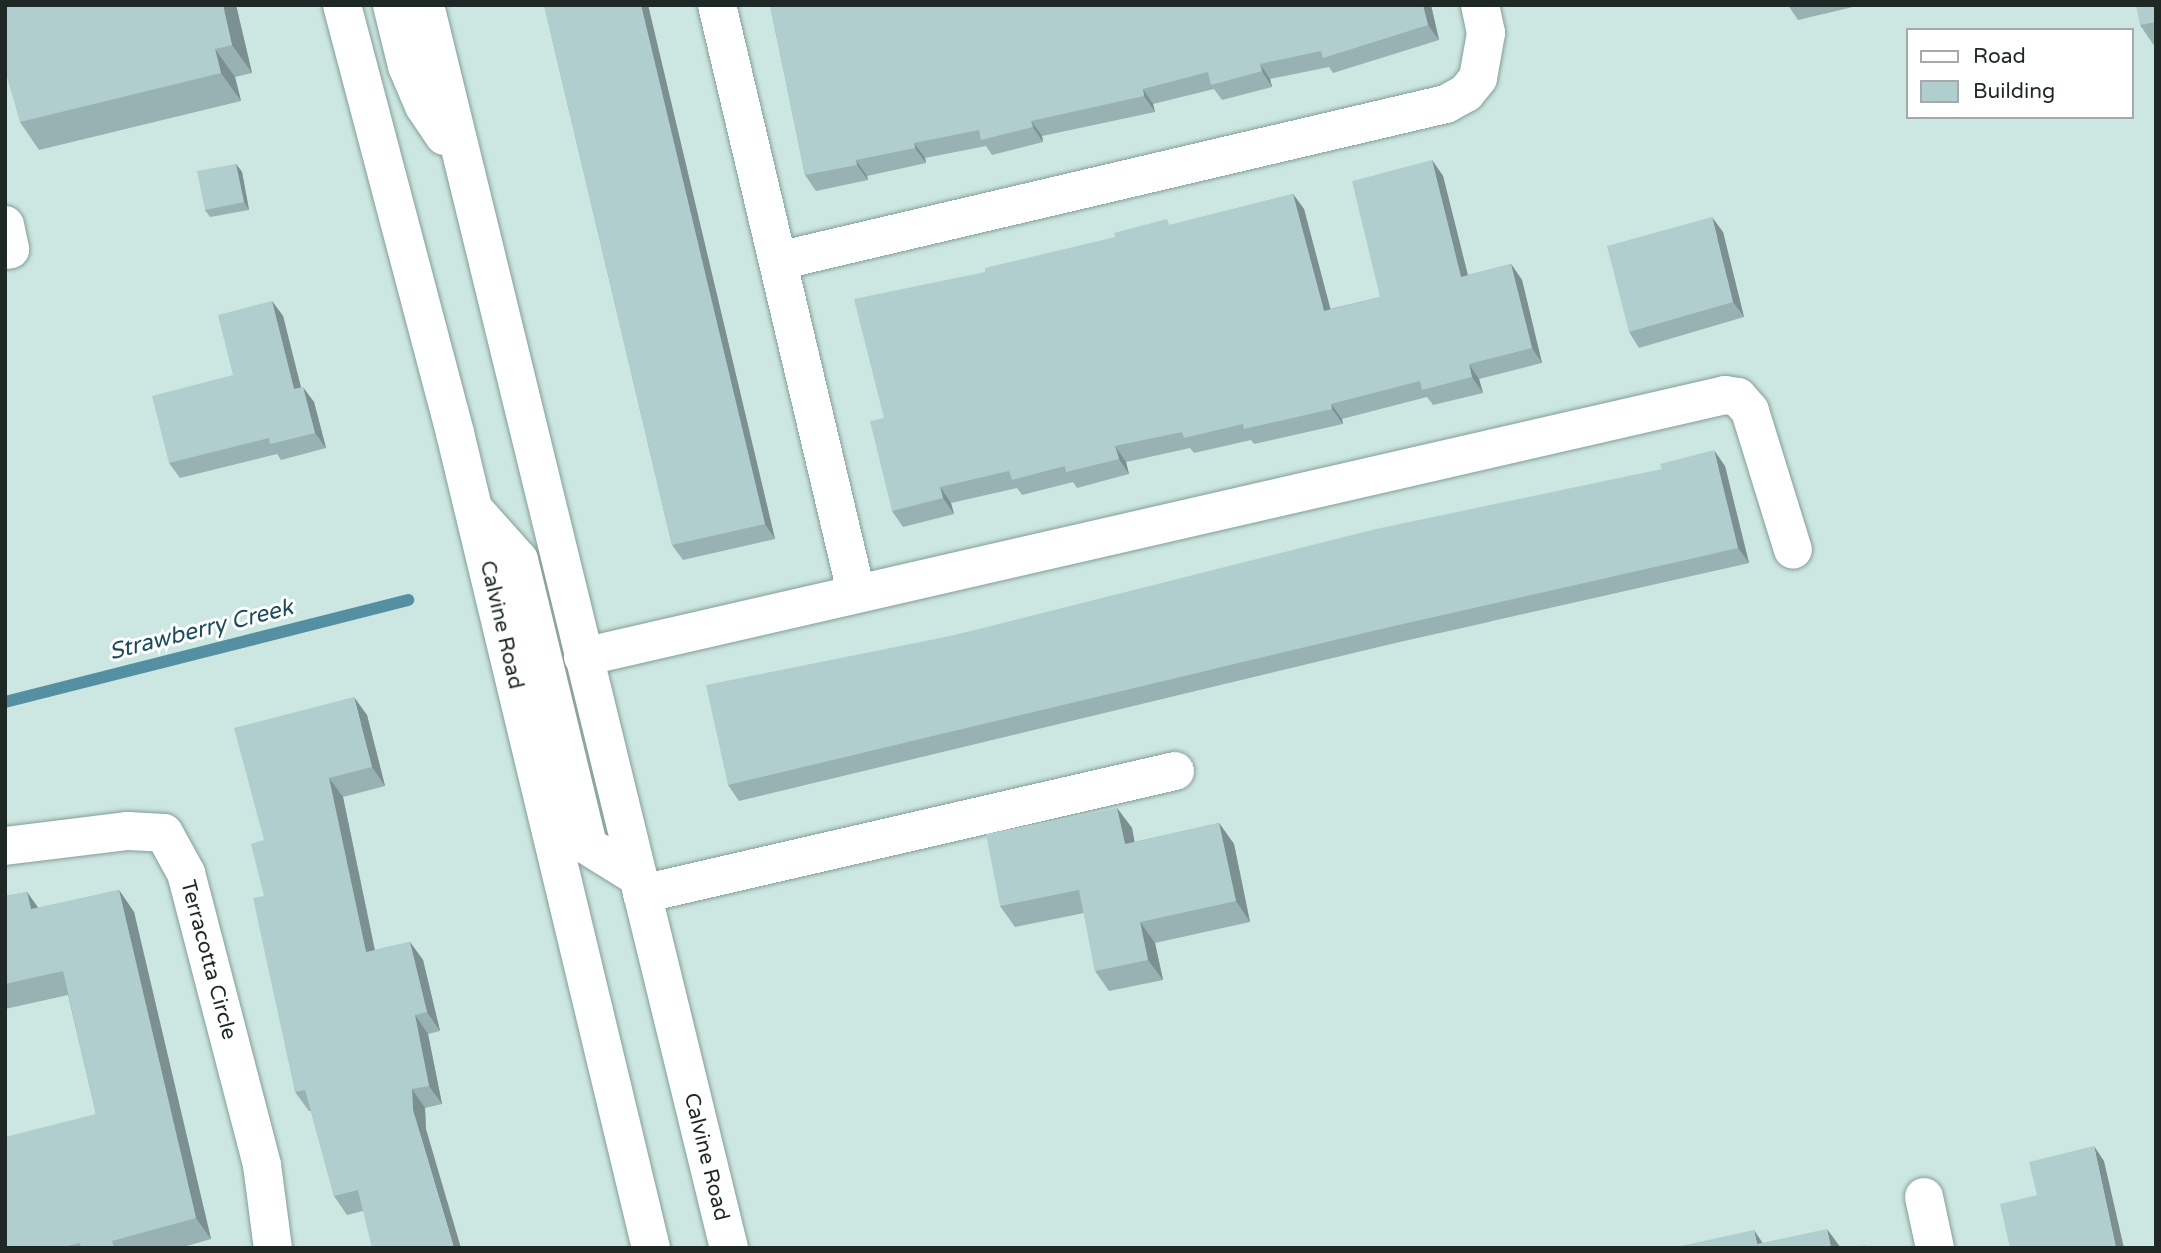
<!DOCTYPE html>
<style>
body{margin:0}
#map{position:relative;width:2161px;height:1253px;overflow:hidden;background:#cce7e1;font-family:"Varela Round",sans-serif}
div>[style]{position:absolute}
.stream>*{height:12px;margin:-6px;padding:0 6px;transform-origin:6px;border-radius:6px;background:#558fa2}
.roads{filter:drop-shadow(0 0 2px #849e98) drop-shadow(0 0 2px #849e98)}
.minor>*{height:38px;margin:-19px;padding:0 19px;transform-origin:19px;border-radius:19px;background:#fff}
.major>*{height:38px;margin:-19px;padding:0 19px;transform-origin:19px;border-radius:19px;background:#fff}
.wall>*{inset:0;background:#98b1b2}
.shaded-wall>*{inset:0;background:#7c9091}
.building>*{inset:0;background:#b1cecf}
span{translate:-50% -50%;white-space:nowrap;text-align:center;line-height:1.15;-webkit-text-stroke:6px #fff;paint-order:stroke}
.street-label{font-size:21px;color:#1e2926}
.water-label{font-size:23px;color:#1b4d5c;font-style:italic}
.frame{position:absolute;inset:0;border:7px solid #1e2926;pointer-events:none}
.legend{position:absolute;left:1906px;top:28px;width:228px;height:91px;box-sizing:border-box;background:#fff;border:2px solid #a5a9a8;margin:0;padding:9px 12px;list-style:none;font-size:21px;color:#1e2926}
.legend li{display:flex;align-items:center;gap:14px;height:35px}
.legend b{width:35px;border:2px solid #a5a9a8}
</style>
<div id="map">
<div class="stream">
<div style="left:5px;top:702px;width:416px;rotate:-14.2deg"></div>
</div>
<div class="roads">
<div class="minor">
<div style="left:717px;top:5px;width:603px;rotate:76.68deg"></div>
<div style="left:5px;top:225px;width:25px;rotate:78deg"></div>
<div style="left:10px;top:249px;width:5px;rotate:169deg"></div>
<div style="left:778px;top:261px;width:686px;rotate:-13.23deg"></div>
<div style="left:1446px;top:104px;width:23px;rotate:-29deg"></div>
<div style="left:1466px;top:93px;width:19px;rotate:-51deg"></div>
<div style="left:1478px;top:78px;width:46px;rotate:-79.9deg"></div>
<div style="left:1486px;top:33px;width:29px;rotate:-102deg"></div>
<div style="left:583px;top:657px;width:1172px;rotate:-12.92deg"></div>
<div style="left:1725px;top:395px;width:13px;rotate:9deg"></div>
<div style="left:1738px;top:397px;width:18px;rotate:49deg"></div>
<div style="left:1750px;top:411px;width:145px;rotate:72.8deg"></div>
<div style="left:5px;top:846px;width:124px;rotate:-7deg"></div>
<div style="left:128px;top:831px;width:36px;rotate:3deg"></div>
<div style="left:164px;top:833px;width:46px;rotate:61.2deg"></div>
<div style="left:186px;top:873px;width:302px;rotate:75.4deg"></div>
<div style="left:262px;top:1165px;width:84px;rotate:82.5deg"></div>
<div style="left:642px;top:894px;width:547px;rotate:-12.99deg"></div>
<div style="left:1924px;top:1197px;width:52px;rotate:77.8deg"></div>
</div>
<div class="major">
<div style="left:342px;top:5px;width:443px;rotate:75.2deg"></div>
<div style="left:455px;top:433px;width:838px;rotate:76.48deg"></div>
<div style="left:392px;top:5px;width:63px;rotate:76.2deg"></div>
<div style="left:407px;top:66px;width:43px;rotate:67deg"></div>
<div style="left:424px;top:106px;width:36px;rotate:56deg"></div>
<div style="left:425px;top:5px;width:1280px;rotate:76.26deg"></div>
<div style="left:477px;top:513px;width:63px;rotate:48.2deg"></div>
<div style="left:519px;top:560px;width:294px;rotate:76.4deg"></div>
<div style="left:588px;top:846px;width:59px;rotate:31.8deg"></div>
</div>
</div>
<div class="wall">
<div style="clip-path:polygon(236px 5px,252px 73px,235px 77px,241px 101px,39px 150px,20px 122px)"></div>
<div style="clip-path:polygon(544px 5px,648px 5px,775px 539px,683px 560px,672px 545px)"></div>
<div style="clip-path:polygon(770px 5px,1431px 5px,1439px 40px,1333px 73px,1329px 67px,1270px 79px,1272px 87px,1222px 100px,1214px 89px,1153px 104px,1155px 112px,1042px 136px,1043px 142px,992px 155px,986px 146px,925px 158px,926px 163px,867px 176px,868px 180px,816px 191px,805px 175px)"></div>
<div style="clip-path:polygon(1788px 5px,1853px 5px,1853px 7px,1798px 20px)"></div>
<div style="clip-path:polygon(2156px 5px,2156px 47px,2155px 47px,2140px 25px)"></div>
<div style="clip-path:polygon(1432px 160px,1443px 176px,1468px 275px,1511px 264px,1522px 280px,1542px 363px,1479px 379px,1483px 393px,1433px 405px,1427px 397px,1342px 419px,1343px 424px,1254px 444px,1251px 440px,1194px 453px,1190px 448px,1126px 462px,1129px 474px,1077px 488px,1073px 482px,1022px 495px,1017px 488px,951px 503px,954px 514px,903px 527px,892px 511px,884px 418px,985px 272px,1293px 194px,1304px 209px,1330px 309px,1380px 297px)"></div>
<div style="clip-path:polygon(236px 164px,242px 172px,249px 210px,210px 217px,205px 210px)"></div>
<div style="clip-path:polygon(1723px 232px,1744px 317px,1639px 348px,1629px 332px)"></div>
<div style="clip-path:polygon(272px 301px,283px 316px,301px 387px,314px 402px,326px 448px,281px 460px,277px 454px,180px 478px,169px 463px,233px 375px)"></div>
<div style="clip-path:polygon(1725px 466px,1749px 563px,1391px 644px,739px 801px,728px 785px,955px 635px)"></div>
<div style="clip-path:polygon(367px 715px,385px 786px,343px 797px,375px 950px,410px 942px,423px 960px,440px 1031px,428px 1034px,442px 1104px,425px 1108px,426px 1129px,363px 1211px,347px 1215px,334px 1196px,311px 1111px,309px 1111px,295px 1092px,264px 896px,264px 840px)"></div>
<div style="clip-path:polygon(1117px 808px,1132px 828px,1134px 842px,1219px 823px,1234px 844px,1250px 922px,1155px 943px,1163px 980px,1109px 991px,1095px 971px,1084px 913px,1015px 927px,1000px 906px)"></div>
<div style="clip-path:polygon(119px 890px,134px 912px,211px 1239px,180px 1248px,5px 1248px,96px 1114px,68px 995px,5px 1009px,5px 896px,27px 892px,38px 908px)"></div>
</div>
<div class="shaded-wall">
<div style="clip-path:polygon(223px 5px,236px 5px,252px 73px,232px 45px)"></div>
<div style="clip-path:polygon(641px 5px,648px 5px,775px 539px,765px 524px)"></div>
<div style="clip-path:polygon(1423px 5px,1431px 5px,1439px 40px,1428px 25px)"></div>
<div style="clip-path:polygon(215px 49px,235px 77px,241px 101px,221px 73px)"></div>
<div style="clip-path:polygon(1260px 64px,1270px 79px,1272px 87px,1262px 71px)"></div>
<div style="clip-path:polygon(1143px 89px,1153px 104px,1155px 112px,1144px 96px)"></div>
<div style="clip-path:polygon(1031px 121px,1042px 136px,1043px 142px,1033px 127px)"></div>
<div style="clip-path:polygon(914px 143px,925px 158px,926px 163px,915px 148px)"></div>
<div style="clip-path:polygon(856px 160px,867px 176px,868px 180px,857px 165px)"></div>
<div style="clip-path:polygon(1432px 160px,1443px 176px,1472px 292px,1461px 277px)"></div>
<div style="clip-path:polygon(236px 164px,242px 172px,249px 210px,244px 202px)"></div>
<div style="clip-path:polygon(1293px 194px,1304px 209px,1335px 326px,1324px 311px)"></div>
<div style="clip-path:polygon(1712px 217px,1723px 232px,1744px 317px,1733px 302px)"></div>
<div style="clip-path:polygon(1511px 264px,1522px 280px,1542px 363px,1532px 348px)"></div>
<div style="clip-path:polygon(272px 301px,283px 316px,305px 404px,294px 389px)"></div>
<div style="clip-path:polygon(1469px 364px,1479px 379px,1483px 393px,1472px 377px)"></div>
<div style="clip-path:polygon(303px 387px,314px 402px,326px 448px,315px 433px)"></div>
<div style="clip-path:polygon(1331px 404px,1342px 419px,1343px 424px,1332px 409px)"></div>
<div style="clip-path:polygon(1115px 446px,1126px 462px,1129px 474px,1119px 459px)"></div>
<div style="clip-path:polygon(1714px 450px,1725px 466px,1749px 563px,1738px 548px)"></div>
<div style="clip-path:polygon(940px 487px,951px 503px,954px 514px,943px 498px)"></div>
<div style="clip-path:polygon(354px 697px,367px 715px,385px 786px,372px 767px)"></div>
<div style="clip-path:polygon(329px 778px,343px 797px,379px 971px,366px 952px)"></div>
<div style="clip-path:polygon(1117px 808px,1132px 828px,1139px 864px,1125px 844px)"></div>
<div style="clip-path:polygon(1219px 823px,1234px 844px,1250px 922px,1236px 901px)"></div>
<div style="clip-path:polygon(119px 890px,134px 912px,211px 1239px,196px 1218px)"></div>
<div style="clip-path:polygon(27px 892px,42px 913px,31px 909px)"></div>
<div style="clip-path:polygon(1140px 922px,1155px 943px,1163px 980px,1148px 960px)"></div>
<div style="clip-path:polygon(410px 942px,423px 960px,440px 1031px,427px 1012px)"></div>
<div style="clip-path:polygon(415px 1015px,428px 1034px,442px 1104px,429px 1086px)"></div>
<div style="clip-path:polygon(412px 1089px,425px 1108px,426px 1129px,461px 1248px,454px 1248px,413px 1110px)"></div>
<div style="clip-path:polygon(2094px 1146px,2104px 1161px,2124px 1248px,2116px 1248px)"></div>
<div style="clip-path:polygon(1827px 1229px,1841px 1248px,1831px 1248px)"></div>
<div style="clip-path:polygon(1754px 1230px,1766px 1248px,1757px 1244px)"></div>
</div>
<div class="building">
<div style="clip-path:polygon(5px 5px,223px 5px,232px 45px,215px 49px,221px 73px,20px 122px,5px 70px)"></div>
<div style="clip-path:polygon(544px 5px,641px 5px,765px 524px,672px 545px)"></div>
<div style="clip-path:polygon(770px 5px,1423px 5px,1428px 25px,1323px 58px,1321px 51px,1260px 64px,1262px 71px,1211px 85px,1208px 72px,1143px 89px,1144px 96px,1031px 121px,1033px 127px,981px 140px,979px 130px,914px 143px,915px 148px,856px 160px,857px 165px,805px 175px)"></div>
<div style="clip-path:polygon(2136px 5px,2156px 5px,2156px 22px,2140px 25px)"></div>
<div style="clip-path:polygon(1432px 160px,1461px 277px,1511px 264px,1532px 348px,1469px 364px,1472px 377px,1422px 390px,1420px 381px,1331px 404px,1332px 409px,1244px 429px,1243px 424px,1184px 438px,1182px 432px,1115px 446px,1119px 459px,1066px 472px,1065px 466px,1012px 480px,1009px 471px,940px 487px,943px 498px,892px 511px,870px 421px,884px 418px,854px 299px,985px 272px,985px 268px,1115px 237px,1114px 233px,1167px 219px,1169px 225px,1293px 194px,1324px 311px,1380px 297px,1352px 181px)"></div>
<div style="clip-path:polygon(236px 164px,244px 202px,205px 210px,197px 171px)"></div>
<div style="clip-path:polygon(1712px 217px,1733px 302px,1629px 332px,1607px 246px)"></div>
<div style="clip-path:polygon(272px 301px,294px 389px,303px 387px,315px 433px,270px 444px,269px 438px,169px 463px,152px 396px,233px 375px,218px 315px)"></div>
<div style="clip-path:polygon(1714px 450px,1738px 548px,1381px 629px,728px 785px,706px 685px,955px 635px,1376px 529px,1662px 469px,1660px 464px)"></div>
<div style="clip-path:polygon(354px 697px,372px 767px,329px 778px,366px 952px,410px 942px,427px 1012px,415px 1015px,429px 1086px,412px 1089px,413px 1110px,454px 1248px,372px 1248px,358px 1190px,334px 1196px,305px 1090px,295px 1092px,253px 898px,264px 896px,251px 844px,264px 840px,234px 728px)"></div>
<div style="clip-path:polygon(1117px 808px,1125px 844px,1219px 823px,1236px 901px,1140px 922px,1148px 960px,1095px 971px,1079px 890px,1000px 906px,986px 834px)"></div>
<div style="clip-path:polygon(119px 890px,196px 1218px,112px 1241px,114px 1248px,81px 1248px,80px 1243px,59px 1248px,5px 1248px,5px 1137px,96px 1114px,63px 971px,5px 984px,5px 896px,27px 892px,31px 909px)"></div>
<div style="clip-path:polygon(2094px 1146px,2116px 1248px,2010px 1248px,2000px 1204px,2037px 1195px,2029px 1162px)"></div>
<div style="clip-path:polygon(1827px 1229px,1831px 1248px,1676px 1247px,1754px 1230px,1757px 1244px)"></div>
<div style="clip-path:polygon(1865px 1245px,1866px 1248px,1852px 1248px)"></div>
</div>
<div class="street-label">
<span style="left:501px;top:625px;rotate:77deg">Calvine Road</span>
<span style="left:208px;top:960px;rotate:75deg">Terracotta Circle</span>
<span style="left:706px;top:1157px;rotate:76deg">Calvine Road</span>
</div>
<div class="water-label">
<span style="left:201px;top:630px;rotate:-14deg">Strawberry Creek</span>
</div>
<div class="frame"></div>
<ul class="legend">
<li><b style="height:9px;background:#fff"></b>Road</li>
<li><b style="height:19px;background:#b1cecf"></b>Building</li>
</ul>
</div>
